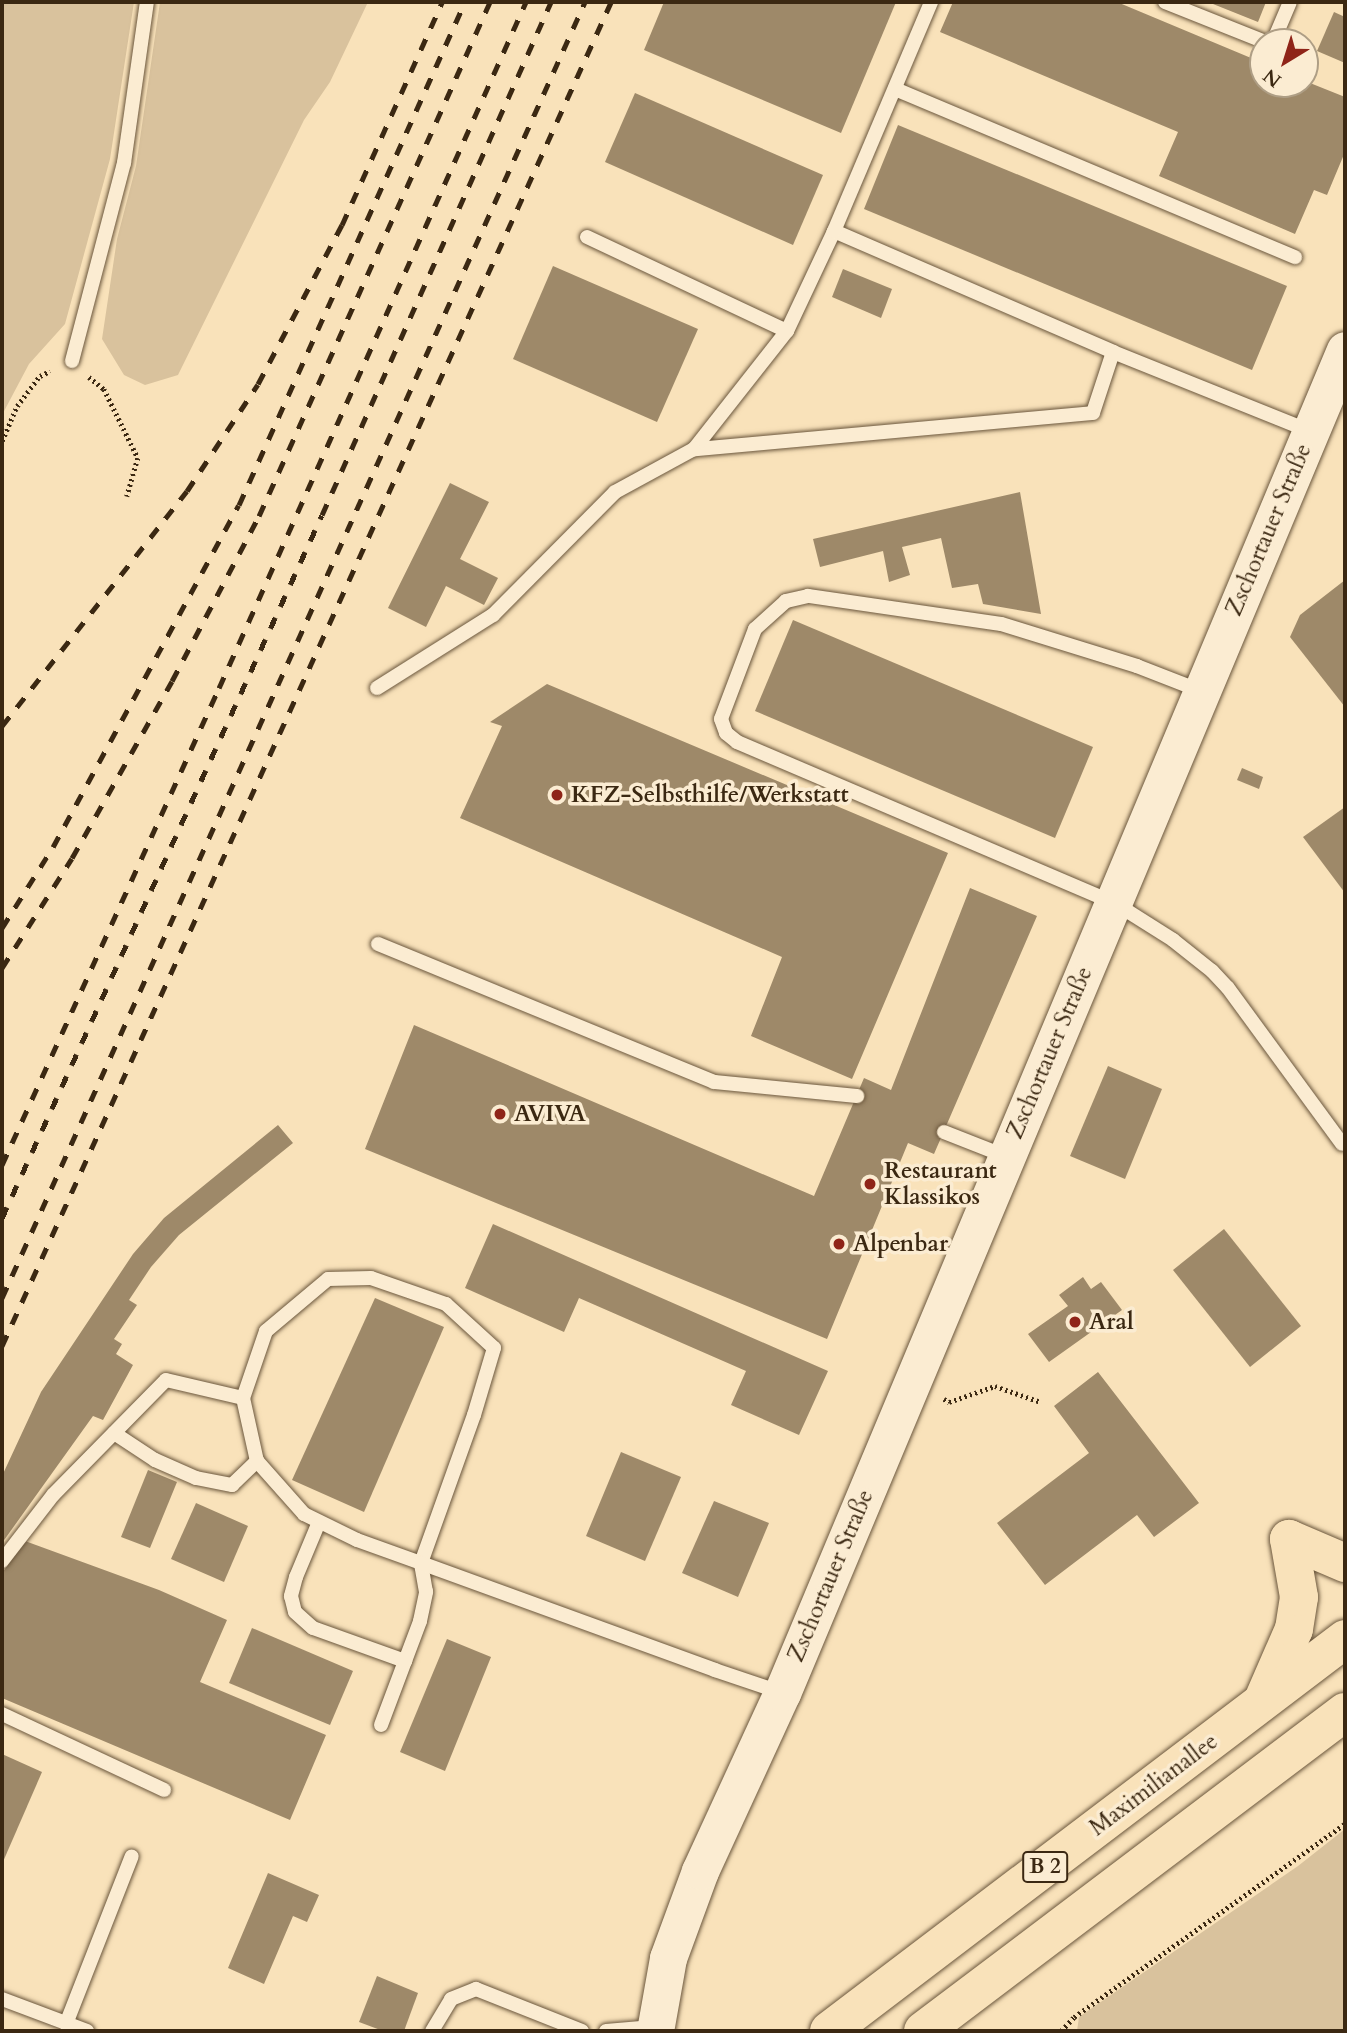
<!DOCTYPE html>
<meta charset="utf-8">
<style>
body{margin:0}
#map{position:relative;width:1347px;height:2033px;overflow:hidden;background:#f9e2ba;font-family:Cardo,serif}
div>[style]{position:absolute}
.green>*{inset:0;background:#d9c29d}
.building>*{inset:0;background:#9e8969}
.path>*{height:4.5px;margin-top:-2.25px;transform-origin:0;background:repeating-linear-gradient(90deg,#3b2812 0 2px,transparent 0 5.5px)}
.roads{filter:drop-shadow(0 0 2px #6a563c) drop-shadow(0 0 2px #6a563c)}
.service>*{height:14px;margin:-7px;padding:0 7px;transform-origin:7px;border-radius:7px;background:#fbecd2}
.tertiary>*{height:37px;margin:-18.5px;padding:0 18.5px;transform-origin:18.5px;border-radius:18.5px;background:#fbecd2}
.trunk>*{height:38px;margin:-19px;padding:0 19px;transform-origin:19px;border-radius:19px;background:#f9e2ba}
.rail>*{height:5px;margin-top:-2.5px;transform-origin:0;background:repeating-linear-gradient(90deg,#3b2812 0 12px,transparent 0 24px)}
.dots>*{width:19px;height:19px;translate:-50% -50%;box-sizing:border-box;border:4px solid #fbecd2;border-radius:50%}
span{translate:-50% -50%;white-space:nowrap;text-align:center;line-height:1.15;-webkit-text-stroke:7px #fbecd2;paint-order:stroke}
.shield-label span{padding:2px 5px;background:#fbecd2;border:2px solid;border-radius:5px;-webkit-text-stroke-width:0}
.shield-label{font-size:21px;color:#3b2812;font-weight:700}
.street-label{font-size:23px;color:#3b2812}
.poi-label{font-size:23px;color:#3b2812;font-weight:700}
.left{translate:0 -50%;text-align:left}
.frame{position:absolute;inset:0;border:4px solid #3b2812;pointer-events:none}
.north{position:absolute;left:1249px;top:28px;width:70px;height:70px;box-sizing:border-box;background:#fbecd2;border:2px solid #ae9e85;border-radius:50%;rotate:218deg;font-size:19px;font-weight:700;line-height:28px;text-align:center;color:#3b2812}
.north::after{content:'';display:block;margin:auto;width:24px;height:32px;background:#8f2418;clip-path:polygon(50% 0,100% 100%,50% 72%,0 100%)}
</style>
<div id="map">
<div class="green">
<div style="clip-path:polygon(3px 2px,134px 2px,110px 159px,65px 324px,29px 364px,2px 415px)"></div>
<div style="clip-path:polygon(160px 2px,368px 2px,330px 82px,304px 120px,178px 375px,145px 385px,124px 375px,102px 339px,117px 239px,136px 166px)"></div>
<div style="clip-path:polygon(1345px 1829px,1345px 2031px,1077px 2031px,1079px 2017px,1298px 1866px)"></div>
</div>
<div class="building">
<div style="clip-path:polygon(664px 2px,896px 2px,841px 133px,644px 50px)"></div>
<div style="clip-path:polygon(953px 2px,1117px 2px,1263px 63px,1263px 84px,1305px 84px,1305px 81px,1345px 97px,1345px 152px,1327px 195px,1314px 190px,1295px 234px,1159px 176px,1178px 132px,940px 32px)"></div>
<div style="clip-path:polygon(1208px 2px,1266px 2px,1258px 22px)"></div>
<div style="clip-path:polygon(1334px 12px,1345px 17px,1345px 63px,1317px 51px)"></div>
<div style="clip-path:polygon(635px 93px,823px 175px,793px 245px,605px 162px)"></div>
<div style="clip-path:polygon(898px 125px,1287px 286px,1252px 370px,864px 209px)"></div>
<div style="clip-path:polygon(553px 266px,698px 329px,657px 422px,513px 359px)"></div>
<div style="clip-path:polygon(843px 269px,892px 289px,881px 318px,832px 297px)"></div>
<div style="clip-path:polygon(450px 483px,489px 502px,460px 559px,498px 578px,484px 605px,446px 586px,426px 627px,388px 608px)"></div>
<div style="clip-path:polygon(1020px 492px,1041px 614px,983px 604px,978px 584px,952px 588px,941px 538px,902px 547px,910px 575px,889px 582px,883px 551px,820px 567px,813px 539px)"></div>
<div style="clip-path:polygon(1345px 580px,1345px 707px,1290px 637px,1300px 615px)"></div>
<div style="clip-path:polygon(793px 620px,1093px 747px,1055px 838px,755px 711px)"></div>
<div style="clip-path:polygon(547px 684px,948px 853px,852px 1079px,751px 1036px,782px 957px,460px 818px,502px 726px,490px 722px)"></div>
<div style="clip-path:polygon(1242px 768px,1263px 777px,1259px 789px,1237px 780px)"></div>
<div style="clip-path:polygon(1345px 807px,1345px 893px,1303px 837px)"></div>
<div style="clip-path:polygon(970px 888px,1037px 916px,934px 1154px,908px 1143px,827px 1339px,365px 1149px,414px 1025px,814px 1196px,864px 1078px,891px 1090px)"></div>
<div style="clip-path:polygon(1108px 1066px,1162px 1089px,1125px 1179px,1070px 1156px)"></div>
<div style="clip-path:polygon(278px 1125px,293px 1143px,179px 1235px,151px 1267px,129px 1300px,137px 1305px,114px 1339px,122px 1344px,116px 1354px,133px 1365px,103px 1420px,93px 1416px,2px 1543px,2px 1476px,41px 1392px,133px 1254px,164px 1218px)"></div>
<div style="clip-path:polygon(493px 1224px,828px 1371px,799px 1435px,731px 1405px,746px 1371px,579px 1298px,564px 1332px,465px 1288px)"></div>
<div style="clip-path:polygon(1224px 1229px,1301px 1326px,1250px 1367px,1173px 1270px)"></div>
<div style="clip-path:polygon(1083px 1277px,1091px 1289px,1101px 1282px,1122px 1310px,1049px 1362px,1028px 1334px,1068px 1306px,1059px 1295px)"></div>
<div style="clip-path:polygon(375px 1298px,444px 1327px,364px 1512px,292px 1480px)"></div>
<div style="clip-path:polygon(1098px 1372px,1199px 1503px,1154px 1537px,1137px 1515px,1045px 1585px,997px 1523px,1089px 1453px,1054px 1406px)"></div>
<div style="clip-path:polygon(621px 1452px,681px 1477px,645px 1561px,586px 1536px)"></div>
<div style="clip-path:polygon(148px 1470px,177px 1482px,150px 1548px,121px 1537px)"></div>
<div style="clip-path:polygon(714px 1501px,769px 1523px,738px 1597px,682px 1573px)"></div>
<div style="clip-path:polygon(196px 1503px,248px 1526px,224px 1582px,171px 1559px)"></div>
<div style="clip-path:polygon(25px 1541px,159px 1590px,227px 1620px,200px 1682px,326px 1735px,290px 1820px,2px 1698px,2px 1573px)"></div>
<div style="clip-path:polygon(252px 1628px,353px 1671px,330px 1725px,229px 1683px)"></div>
<div style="clip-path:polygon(447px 1639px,491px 1657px,445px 1771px,400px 1752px)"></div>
<div style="clip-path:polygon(2px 1754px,42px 1772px,2px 1864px)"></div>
<div style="clip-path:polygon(268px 1873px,319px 1895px,307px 1922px,293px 1916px,264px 1984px,228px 1968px)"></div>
<div style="clip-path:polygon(377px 1976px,418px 1993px,404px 2031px,383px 2031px,359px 2022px)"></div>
</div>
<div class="path">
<div style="left:89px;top:377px;width:19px;rotate:39deg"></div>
<div style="left:104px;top:389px;width:77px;rotate:63.8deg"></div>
<div style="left:138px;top:458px;width:40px;rotate:106deg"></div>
<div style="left:2px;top:441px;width:38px;rotate:-67deg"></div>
<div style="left:17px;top:406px;width:38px;rotate:-53deg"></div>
<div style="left:40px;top:376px;width:11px;rotate:-27deg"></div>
<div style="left:944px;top:1399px;width:6px;rotate:31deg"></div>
<div style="left:949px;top:1402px;width:49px;rotate:-19.2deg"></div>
<div style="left:995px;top:1386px;width:49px;rotate:19.2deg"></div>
<div style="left:1061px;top:2031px;width:19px;rotate:-47deg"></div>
<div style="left:1074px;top:2017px;width:333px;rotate:-35.5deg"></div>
</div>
<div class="roads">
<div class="service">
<div style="left:1165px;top:2px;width:108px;rotate:21.8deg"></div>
<div style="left:1273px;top:42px;width:43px;rotate:-67deg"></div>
<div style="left:895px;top:89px;width:434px;rotate:22.8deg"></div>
<div style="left:834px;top:231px;width:304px;rotate:23.4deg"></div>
<div style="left:1113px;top:352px;width:64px;rotate:108.2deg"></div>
<div style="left:1093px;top:413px;width:401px;rotate:174.8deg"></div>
<div style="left:694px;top:449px;width:150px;rotate:-51.8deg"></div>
<div style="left:787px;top:331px;width:110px;rotate:-64.8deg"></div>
<div style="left:834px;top:231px;width:249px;rotate:-67deg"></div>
<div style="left:587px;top:237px;width:221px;rotate:25.2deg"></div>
<div style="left:1113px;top:352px;width:212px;rotate:21.9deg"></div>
<div style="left:72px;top:361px;width:205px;rotate:-75.3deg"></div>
<div style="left:124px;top:163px;width:163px;rotate:-81.9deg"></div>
<div style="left:377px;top:688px;width:137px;rotate:-32.2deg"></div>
<div style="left:493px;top:615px;width:173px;rotate:-45.2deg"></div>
<div style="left:615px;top:492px;width:90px;rotate:-28.6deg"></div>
<div style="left:1201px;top:691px;width:69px;rotate:-158.7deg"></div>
<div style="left:1137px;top:666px;width:142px;rotate:-162.8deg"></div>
<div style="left:1001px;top:624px;width:195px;rotate:-171.7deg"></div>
<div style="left:808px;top:596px;width:23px;rotate:167deg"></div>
<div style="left:786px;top:601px;width:42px;rotate:137.9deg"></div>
<div style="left:755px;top:629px;width:96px;rotate:110.7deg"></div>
<div style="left:721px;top:719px;width:15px;rotate:70deg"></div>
<div style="left:726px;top:733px;width:14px;rotate:39deg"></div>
<div style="left:737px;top:742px;width:409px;rotate:23.1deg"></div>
<div style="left:1113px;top:902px;width:71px;rotate:32.3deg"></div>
<div style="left:1173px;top:940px;width:50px;rotate:38.5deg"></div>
<div style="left:1212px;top:971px;width:23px;rotate:47deg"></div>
<div style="left:1228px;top:988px;width:193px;rotate:53.8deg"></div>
<div style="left:378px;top:944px;width:363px;rotate:22.3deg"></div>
<div style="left:714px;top:1082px;width:144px;rotate:5.6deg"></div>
<div style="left:944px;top:1132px;width:66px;rotate:21.5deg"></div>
<div style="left:114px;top:1433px;width:49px;rotate:33.4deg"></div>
<div style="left:155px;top:1460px;width:45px;rotate:23.7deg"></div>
<div style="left:196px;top:1478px;width:37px;rotate:11deg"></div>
<div style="left:232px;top:1485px;width:35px;rotate:-44deg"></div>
<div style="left:319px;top:1522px;width:60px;rotate:112.7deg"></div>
<div style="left:296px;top:1577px;width:20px;rotate:105deg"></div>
<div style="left:291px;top:1596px;width:16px;rotate:76deg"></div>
<div style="left:295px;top:1612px;width:24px;rotate:42deg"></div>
<div style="left:313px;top:1628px;width:98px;rotate:19.7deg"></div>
<div style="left:2px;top:1561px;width:83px;rotate:-52.3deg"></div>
<div style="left:53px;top:1495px;width:161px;rotate:-45.5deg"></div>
<div style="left:166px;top:1380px;width:79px;rotate:13.2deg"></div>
<div style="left:2px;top:1714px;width:179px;rotate:25.1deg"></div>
<div style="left:381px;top:1725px;width:111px;rotate:-69.4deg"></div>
<div style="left:420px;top:1621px;width:30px;rotate:-78deg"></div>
<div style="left:426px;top:1592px;width:29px;rotate:-100deg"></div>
<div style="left:421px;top:1563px;width:157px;rotate:-70.3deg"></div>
<div style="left:474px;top:1415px;width:70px;rotate:-73.4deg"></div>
<div style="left:494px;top:1348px;width:65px;rotate:-137.5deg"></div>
<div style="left:446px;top:1304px;width:79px;rotate:-160.9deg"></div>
<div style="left:371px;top:1278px;width:43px;rotate:178.7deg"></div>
<div style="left:328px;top:1279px;width:81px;rotate:140deg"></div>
<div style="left:266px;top:1331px;width:71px;rotate:108.9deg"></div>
<div style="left:243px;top:1398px;width:65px;rotate:77.5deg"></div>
<div style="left:257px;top:1461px;width:71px;rotate:48.4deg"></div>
<div style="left:304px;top:1514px;width:59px;rotate:26.1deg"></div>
<div style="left:357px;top:1540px;width:68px;rotate:19.8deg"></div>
<div style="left:421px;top:1563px;width:313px;rotate:20deg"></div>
<div style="left:715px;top:1670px;width:69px;rotate:18.7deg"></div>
<div style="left:2px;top:1999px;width:91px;rotate:20.6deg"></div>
<div style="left:66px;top:2024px;width:180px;rotate:-68.6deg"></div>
<div style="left:432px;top:2031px;width:37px;rotate:-59deg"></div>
<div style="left:451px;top:1999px;width:27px;rotate:-22deg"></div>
<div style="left:476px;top:1989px;width:114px;rotate:21.6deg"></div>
<div style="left:606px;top:2031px;width:47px;rotate:-4.9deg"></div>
</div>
<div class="tertiary">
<div style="left:655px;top:2031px;width:74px;rotate:-79.9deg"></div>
<div style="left:668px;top:1958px;width:93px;rotate:-69.8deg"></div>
<div style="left:700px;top:1871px;width:196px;rotate:-65.3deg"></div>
<div style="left:782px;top:1693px;width:1456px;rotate:-67.26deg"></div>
</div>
<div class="trunk">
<div style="left:1289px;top:1539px;width:61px;rotate:23.2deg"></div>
<div style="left:1263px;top:1700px;width:77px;rotate:-66.4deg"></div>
<div style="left:1294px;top:1629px;width:32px;rotate:-81deg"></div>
<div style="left:1299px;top:1597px;width:59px;rotate:-99.8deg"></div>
<div style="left:829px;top:2031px;width:648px;rotate:-37.22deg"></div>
<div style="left:923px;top:2031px;width:529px;rotate:-37.09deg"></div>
</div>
</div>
<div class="rail">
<div style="left:2px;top:726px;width:299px;rotate:-51.8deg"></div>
<div style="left:187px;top:491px;width:128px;rotate:-56.4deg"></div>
<div style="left:258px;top:384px;width:180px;rotate:-62.2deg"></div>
<div style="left:342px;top:225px;width:244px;rotate:-65.8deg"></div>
<div style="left:2px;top:928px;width:96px;rotate:-57.8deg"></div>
<div style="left:53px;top:847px;width:389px;rotate:-61.5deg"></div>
<div style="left:239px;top:505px;width:551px;rotate:-65.81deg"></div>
<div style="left:2px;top:968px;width:130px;rotate:-57.5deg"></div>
<div style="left:72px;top:858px;width:203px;rotate:-60.5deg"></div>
<div style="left:172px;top:681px;width:187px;rotate:-62.2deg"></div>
<div style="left:259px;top:516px;width:564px;rotate:-65.8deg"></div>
<div style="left:2px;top:1165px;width:524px;rotate:-65.54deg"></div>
<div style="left:219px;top:688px;width:752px;rotate:-65.89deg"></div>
<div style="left:2px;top:1218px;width:772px;rotate:-65.53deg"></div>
<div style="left:322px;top:515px;width:562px;rotate:-65.94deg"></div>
<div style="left:2px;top:1298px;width:1421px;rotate:-65.78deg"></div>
<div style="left:2px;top:1346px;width:1476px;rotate:-65.62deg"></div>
</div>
<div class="dots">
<div style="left:557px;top:795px;background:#8f2418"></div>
<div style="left:500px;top:1114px;background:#8f2418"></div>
<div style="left:870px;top:1184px;background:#8f2418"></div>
<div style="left:839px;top:1244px;background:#8f2418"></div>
<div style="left:1075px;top:1322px;background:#8f2418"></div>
</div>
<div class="shield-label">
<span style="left:1045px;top:1867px">B 2</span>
</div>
<div class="street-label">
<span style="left:1269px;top:530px;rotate:-67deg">Zschortauer Straße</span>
<span style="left:1050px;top:1053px;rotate:-67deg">Zschortauer Straße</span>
<span style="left:831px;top:1576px;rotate:-67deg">Zschortauer Straße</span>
<span style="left:1154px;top:1785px;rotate:-37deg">Maximilianallee</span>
</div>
<div class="poi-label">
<span class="left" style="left:571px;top:795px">KFZ-Selbsthilfe/Werkstatt</span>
<span class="left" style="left:514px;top:1114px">AVIVA</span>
<span class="left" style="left:884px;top:1184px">Restaurant<br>Klassikos</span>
<span class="left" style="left:853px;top:1244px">Alpenbar</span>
<span class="left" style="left:1089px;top:1322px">Aral</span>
</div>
<div class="frame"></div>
<div class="north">N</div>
</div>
